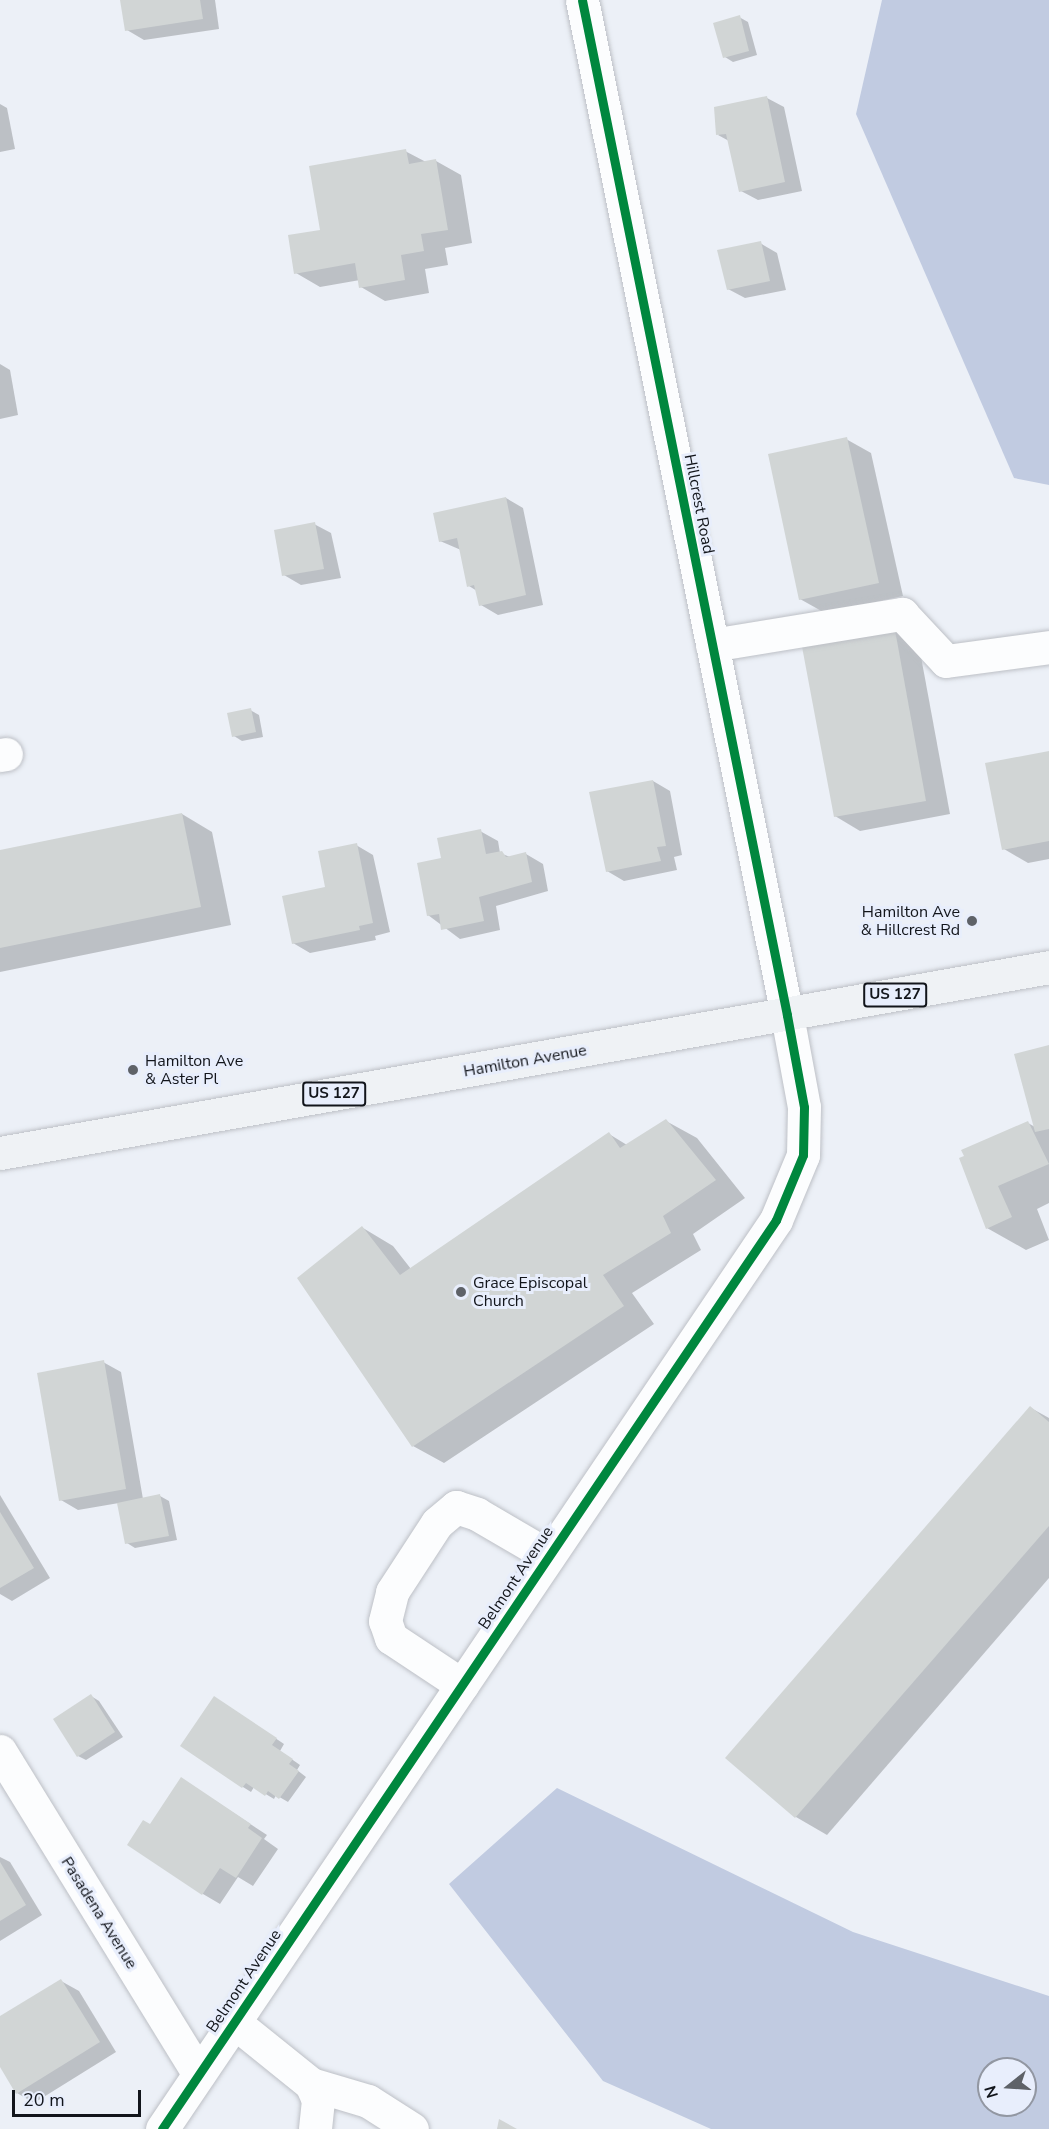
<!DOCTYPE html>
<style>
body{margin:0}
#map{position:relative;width:1049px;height:2129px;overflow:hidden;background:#ecf0f7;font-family:"Nunito Sans",sans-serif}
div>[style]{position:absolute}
.forest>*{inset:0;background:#c1cbe1}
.shadow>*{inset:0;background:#0003}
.building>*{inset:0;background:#d1d5d5}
.roads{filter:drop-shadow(0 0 2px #bdc0c6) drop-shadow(0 0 2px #bdc0c6)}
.minor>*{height:33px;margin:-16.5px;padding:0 16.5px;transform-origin:16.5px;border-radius:16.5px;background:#fcfdfe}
.major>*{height:33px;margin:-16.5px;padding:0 16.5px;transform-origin:16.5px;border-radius:16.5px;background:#eff2f5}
.cycleway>*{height:9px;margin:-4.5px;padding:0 4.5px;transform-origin:4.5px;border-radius:4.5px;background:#00873e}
.dots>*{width:16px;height:16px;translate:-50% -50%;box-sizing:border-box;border:3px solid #e8eefc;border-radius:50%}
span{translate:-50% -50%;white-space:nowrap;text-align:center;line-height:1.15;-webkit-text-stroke:6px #e8eefc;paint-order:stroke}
.shield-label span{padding:2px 4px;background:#e8eefc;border:2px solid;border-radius:4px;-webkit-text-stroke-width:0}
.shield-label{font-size:15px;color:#12151b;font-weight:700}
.street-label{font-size:16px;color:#12151b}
.poi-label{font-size:16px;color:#12151b}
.right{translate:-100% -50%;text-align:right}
.left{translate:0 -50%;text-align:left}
.north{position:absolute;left:977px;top:2057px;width:60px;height:60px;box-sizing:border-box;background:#e8eefc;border:2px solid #9297a2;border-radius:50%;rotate:253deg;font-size:16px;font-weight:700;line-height:24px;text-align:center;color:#12151b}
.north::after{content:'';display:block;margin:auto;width:21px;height:27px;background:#5e6268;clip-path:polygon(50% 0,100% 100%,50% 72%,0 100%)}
.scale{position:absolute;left:12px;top:2090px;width:129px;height:27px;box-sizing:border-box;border:3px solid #12151b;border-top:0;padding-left:8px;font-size:18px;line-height:21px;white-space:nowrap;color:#12151b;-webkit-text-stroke:4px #e8eefc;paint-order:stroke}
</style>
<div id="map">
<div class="forest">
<div style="clip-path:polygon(882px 0,1049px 0,1049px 485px,1014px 478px,856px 114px)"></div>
<div style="clip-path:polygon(evenodd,557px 1788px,853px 1932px,1049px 1996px,1049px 2129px,711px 2129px,603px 2081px,449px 1884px,557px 1788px,989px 2069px,1025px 2069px,1025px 2105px,989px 2105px,989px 2069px)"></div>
</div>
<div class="shadow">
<div style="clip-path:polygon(122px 0,215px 0,219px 29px,144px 40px,127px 30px)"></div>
<div style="clip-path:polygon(739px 17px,748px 22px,757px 55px,733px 62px,725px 57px)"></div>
<div style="clip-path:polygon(767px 98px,784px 107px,802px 191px,758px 200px,741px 191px,729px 141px,718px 135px)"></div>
<div style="clip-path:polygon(0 104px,7px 108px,15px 149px,0 152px)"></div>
<div style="clip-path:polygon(405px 151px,426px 162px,436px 161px,461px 175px,472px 243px,445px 248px,448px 265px,425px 269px,429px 293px,385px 301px,361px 287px,360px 280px,320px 287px,296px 273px,322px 231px)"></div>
<div style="clip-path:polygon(760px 243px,777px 253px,786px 290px,745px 298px,728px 289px)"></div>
<div style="clip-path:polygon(0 364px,10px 370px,18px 415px,0 419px)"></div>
<div style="clip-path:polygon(846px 439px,871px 453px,903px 596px,825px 613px,800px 599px)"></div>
<div style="clip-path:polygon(506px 498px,523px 508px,543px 605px,498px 615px,481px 605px,477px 591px,469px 586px,461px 550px,440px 541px)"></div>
<div style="clip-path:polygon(314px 524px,331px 533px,341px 578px,301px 585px,284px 575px)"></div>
<div style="clip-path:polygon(892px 620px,917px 635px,950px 814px,860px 831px,835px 816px)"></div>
<div style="clip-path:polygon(250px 710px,259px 715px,263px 737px,242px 741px,234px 736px)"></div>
<div style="clip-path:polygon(1049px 752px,1049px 859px,1028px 863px,1004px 849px)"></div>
<div style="clip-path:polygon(653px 781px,670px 791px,682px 855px,674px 857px,677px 870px,624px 881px,607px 871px)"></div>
<div style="clip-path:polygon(182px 814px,212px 832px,231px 925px,0 972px,0 851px)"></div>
<div style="clip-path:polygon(480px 831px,498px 841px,500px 853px,510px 857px,526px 854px,543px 864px,548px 891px,496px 906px,500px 930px,460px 939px,428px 915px,443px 860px)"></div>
<div style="clip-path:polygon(356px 845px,373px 855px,390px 932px,375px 936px,376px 940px,310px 953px,293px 943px)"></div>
<div style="clip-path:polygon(1049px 1047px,1049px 1203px,1037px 1209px,1049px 1240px,1026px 1250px,987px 1228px,961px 1159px,1028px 1123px,1035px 1127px)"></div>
<div style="clip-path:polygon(666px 1121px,697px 1138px,745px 1198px,693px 1234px,701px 1250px,632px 1293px,654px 1324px,444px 1463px,413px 1446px,363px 1228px,393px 1246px,411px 1269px,609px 1134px,627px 1145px)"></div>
<div style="clip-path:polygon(103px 1362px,121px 1372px,143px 1499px,160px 1496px,169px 1501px,177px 1540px,135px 1548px,127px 1543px,119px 1503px,78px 1510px,61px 1500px)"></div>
<div style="clip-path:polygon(1031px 1408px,1049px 1418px,1049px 1578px,827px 1835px,796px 1817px,728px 1758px)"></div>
<div style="clip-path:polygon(0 1495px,50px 1578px,12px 1601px,0 1594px)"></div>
<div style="clip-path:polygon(91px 1696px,99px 1701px,123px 1737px,86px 1760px,78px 1756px)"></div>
<div style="clip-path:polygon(222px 1702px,284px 1744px,280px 1751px,300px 1765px,297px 1770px,306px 1777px,288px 1802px,276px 1795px,274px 1799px,254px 1787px,251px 1792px,243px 1787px)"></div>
<div style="clip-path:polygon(182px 1779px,267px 1835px,264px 1839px,278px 1849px,253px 1886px,238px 1877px,220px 1904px,203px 1894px,151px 1826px)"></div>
<div style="clip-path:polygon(0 1857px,10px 1862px,42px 1915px,0 1941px)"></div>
<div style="clip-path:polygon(61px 1981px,79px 1991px,116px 2052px,34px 2103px,17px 2093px,0 2065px,0 2018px)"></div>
</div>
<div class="building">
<div style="clip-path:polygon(120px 0,200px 0,203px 19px,125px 31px)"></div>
<div style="clip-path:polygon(740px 15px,749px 51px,723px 58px,713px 23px)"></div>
<div style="clip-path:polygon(767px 96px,785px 182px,739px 192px,726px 134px,716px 135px,714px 107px)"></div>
<div style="clip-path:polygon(406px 149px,409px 164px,436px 159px,448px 230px,421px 234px,424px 251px,401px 255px,405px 280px,359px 288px,355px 263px,294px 274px,288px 235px,320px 230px,309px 166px)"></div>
<div style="clip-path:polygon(761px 241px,770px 281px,727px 290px,717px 250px)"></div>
<div style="clip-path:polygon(847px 437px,879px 583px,799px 600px,768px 454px)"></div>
<div style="clip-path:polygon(506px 497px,526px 595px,479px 606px,474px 585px,467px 587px,457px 538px,439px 542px,433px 513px)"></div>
<div style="clip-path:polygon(315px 522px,324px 569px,282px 576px,274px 530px)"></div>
<div style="clip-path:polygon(893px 619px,926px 801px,834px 817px,800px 636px)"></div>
<div style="clip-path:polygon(251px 708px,256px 732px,232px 737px,227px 713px)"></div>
<div style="clip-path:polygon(1049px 751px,1049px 841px,1002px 850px,985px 763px)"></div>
<div style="clip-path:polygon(653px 780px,666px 846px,657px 847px,661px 861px,606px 872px,589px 792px)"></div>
<div style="clip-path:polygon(182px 813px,201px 907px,0 948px,0 850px)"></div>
<div style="clip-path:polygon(481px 829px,486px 854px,502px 851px,506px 857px,526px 852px,532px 882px,479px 897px,484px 921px,441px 930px,439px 914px,427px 916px,417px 863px,441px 858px,437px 838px)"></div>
<div style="clip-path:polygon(357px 843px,373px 923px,359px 926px,360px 930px,292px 944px,282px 896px,325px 887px,318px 851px)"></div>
<div style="clip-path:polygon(1049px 1045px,1049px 1129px,1035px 1132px,1014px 1054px)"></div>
<div style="clip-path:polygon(666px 1119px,716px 1180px,663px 1216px,671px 1233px,603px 1275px,624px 1306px,412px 1447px,297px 1278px,362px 1226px,400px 1275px,609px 1132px,620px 1148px)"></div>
<div style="clip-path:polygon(1028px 1121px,1049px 1164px,998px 1186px,1012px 1217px,986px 1229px,959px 1158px,964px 1156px,961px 1150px)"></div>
<div style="clip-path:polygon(104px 1360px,126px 1489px,59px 1501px,37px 1373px)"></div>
<div style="clip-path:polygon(1030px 1406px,1049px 1422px,1049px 1526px,795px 1818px,725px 1758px)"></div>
<div style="clip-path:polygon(160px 1494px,169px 1536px,125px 1544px,117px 1503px)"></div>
<div style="clip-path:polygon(0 1512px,34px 1568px,0 1588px)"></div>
<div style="clip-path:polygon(91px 1694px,115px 1732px,77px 1757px,53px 1719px)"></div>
<div style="clip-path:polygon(214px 1696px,277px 1738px,272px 1745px,293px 1759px,289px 1764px,299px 1771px,279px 1799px,268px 1791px,265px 1796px,246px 1783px,242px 1788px,180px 1746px)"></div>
<div style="clip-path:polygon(181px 1777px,251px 1824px,248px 1828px,262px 1838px,236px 1878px,220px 1868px,202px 1895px,127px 1845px,143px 1820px,150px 1824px)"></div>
<div style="clip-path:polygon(0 1862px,26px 1905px,0 1921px)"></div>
<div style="clip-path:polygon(61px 1979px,100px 2042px,16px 2094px,0 2067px,0 2016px)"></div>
<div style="clip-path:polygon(499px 2119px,517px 2129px,497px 2129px)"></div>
</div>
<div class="roads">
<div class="minor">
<div style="left:712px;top:645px;width:193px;rotate:-9.3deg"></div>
<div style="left:902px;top:614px;width:64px;rotate:46.9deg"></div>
<div style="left:946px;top:661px;width:104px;rotate:-7.7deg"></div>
<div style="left:0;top:755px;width:6px;rotate:-9deg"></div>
<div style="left:462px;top:1685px;width:85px;rotate:-146.5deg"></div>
<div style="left:391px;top:1638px;width:18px;rotate:-109deg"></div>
<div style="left:385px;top:1621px;width:30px;rotate:-76deg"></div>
<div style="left:392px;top:1592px;width:82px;rotate:-56.9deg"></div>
<div style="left:437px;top:1523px;width:25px;rotate:-40deg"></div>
<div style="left:456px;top:1507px;width:22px;rotate:18deg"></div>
<div style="left:477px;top:1514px;width:83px;rotate:30.3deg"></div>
<div style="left:0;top:1751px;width:379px;rotate:58.4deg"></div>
<div style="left:234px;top:2022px;width:99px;rotate:38.8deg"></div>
<div style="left:311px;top:2084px;width:59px;rotate:16.6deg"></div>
<div style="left:368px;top:2101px;width:52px;rotate:32.5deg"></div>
<div style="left:311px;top:2084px;width:17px;rotate:66deg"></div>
<div style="left:318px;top:2100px;width:29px;rotate:96deg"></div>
<div style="left:162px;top:2129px;width:1097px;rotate:-55.96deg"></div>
<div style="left:776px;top:1220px;width:70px;rotate:-67.4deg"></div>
<div style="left:803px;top:1155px;width:48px;rotate:-88.8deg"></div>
<div style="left:804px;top:1107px;width:94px;rotate:-100.5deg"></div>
<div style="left:787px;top:1015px;width:1035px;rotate:-101.42deg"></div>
</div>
<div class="major">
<div style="left:0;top:1153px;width:1065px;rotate:-10.05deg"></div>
</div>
</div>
<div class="cycleway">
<div style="left:162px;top:2129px;width:1097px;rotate:-55.96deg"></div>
<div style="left:776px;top:1220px;width:70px;rotate:-67.4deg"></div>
<div style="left:803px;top:1155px;width:48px;rotate:-88.8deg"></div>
<div style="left:804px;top:1107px;width:94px;rotate:-100.5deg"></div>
<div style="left:787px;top:1015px;width:1035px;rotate:-101.42deg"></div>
</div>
<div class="dots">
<div style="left:972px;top:921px;background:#5e6268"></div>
<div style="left:133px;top:1070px;background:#5e6268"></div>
<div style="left:461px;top:1292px;background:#5e6268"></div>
</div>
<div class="shield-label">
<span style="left:895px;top:995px">US 127</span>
<span style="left:334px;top:1094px">US 127</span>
</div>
<div class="street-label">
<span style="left:699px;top:504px;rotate:79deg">Hillcrest Road</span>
<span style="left:525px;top:1061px;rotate:-10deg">Hamilton Avenue</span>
<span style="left:516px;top:1578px;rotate:-56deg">Belmont Avenue</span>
<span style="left:99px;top:1913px;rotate:58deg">Pasadena Avenue</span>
<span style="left:244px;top:1981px;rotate:-56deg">Belmont Avenue</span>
</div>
<div class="poi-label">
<span class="right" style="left:960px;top:921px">Hamilton Ave<br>&amp; Hillcrest Rd</span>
<span class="left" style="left:145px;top:1070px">Hamilton Ave<br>&amp; Aster Pl</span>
<span class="left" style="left:473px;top:1292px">Grace Episcopal<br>Church</span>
</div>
<div class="north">N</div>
<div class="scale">20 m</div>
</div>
